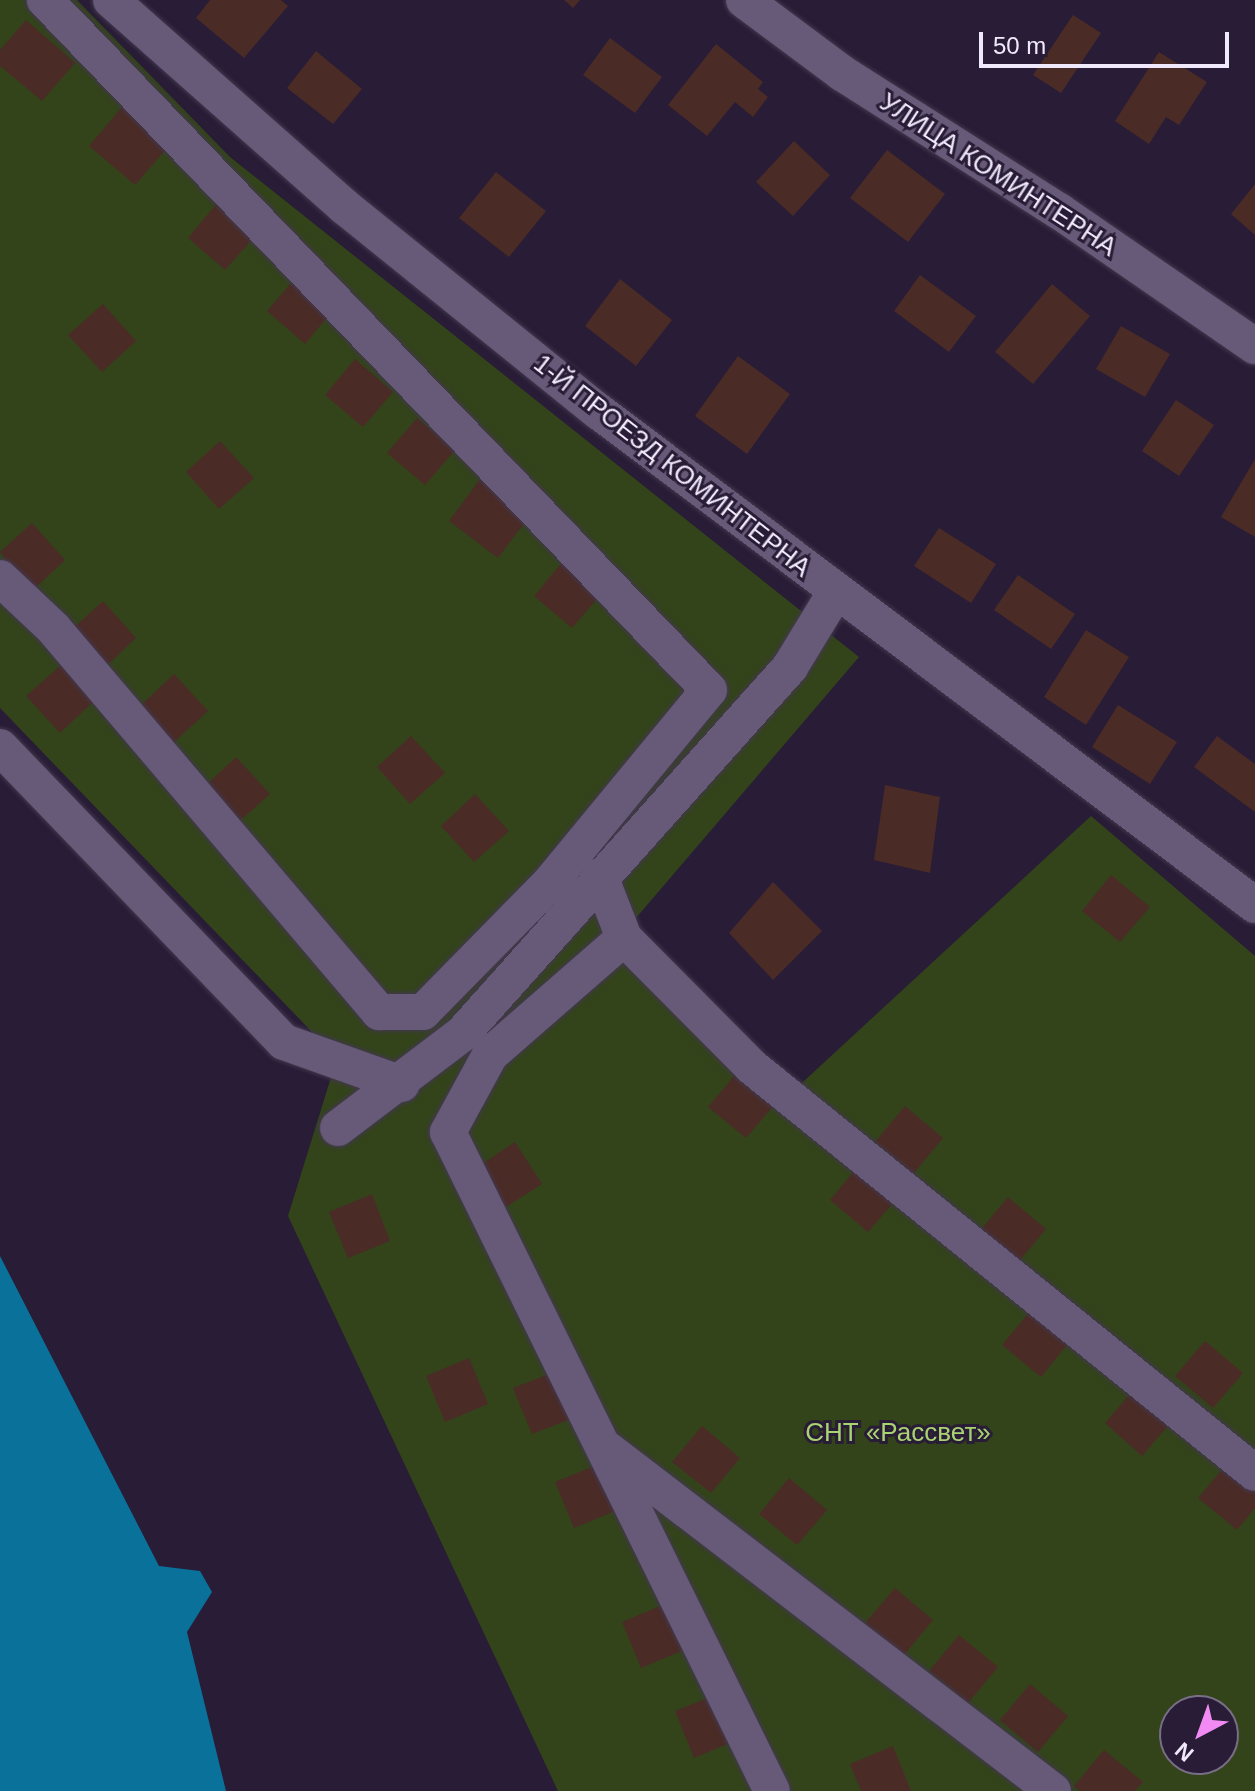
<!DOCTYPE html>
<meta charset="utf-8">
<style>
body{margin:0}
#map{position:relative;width:1255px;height:1791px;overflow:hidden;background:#281c36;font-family:Helvetica,sans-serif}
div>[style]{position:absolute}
.green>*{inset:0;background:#33441a}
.water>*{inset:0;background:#0a719a}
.building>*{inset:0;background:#4b2b26}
.roads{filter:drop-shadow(0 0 2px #42384e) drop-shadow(0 0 2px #42384e)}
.minor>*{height:36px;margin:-18px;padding:0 18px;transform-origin:18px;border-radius:18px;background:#665a78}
span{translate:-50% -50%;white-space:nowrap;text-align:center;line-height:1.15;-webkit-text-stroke:6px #281c36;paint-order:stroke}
.street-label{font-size:26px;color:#f0e9fb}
.park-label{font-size:26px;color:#a9d270}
.north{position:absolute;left:1159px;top:1695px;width:80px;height:80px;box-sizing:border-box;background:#281c36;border:2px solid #786e85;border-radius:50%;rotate:221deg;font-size:22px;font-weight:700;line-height:32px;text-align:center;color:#f0e9fb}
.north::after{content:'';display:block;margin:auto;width:28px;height:36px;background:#f28af3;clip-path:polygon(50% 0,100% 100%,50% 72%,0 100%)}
.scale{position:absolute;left:979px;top:32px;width:250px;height:36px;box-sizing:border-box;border:4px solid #f0e9fb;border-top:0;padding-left:10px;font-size:24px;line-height:28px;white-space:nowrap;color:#f0e9fb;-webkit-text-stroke:6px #281c36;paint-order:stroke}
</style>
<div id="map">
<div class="green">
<div style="clip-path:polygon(evenodd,0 0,77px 0,230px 157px,859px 657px,630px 925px,791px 1093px,1091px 816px,1255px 956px,1255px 1791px,558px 1791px,288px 1216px,337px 1058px,0 708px,0 0,1175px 1711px,1223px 1711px,1223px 1759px,1175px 1759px,1175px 1711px)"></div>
</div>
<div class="water">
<div style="clip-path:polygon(0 1256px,159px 1566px,200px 1571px,212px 1592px,187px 1632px,226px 1791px,0 1791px)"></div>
</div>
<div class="building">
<div style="clip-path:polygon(210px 0,281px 0,288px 6px,244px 58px,196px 18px)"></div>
<div style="clip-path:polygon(564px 0,580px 0,573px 8px)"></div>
<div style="clip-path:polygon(1073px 15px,1101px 33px,1061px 93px,1033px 75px)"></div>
<div style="clip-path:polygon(26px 20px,75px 63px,42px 101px,0 66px,0 50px)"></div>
<div style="clip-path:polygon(610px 38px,662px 77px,635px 113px,583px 75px)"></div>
<div style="clip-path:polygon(716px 44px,763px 82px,758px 89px,768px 97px,753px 117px,735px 102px,707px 136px,668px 105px)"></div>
<div style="clip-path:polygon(316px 51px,362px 89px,333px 124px,287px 88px)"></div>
<div style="clip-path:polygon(1159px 52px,1207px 82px,1179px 125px,1166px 117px,1149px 144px,1115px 121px)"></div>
<div style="clip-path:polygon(122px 107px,168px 147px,135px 185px,89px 146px)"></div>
<div style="clip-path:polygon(794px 141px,830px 175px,793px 216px,756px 182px)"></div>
<div style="clip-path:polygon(887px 150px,945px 194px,908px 242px,850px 198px)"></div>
<div style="clip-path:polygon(496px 172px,546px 211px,509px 257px,459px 218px)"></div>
<div style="clip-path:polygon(1255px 184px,1255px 235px,1231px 214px)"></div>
<div style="clip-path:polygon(218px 202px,256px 235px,225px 270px,188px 238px)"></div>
<div style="clip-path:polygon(920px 275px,976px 316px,949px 352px,894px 311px)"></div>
<div style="clip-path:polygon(297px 276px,335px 308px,305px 344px,267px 311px)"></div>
<div style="clip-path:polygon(620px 279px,672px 320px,636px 366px,585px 326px)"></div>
<div style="clip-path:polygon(1052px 284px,1090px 316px,1033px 384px,995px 352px)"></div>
<div style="clip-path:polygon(103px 304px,136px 341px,102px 372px,68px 335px)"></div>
<div style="clip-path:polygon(1121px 326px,1170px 354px,1145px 397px,1096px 369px)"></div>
<div style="clip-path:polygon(738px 356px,790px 394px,747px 454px,695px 416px)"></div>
<div style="clip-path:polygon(355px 359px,393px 392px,363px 427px,325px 395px)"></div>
<div style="clip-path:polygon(1176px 400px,1214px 425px,1179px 476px,1142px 451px)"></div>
<div style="clip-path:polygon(417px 418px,455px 450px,425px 485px,387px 453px)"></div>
<div style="clip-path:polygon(220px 441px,254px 478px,219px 509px,186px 472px)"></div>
<div style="clip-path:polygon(1255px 459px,1255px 537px,1221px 517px)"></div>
<div style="clip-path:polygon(480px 479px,528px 518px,498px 558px,449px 521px)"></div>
<div style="clip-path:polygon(32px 523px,65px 560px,31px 592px,0 552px)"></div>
<div style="clip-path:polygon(939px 528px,996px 564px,971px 603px,914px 566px)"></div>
<div style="clip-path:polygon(564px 560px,602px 593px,572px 628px,534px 596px)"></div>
<div style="clip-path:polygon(1018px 575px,1075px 614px,1051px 649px,994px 610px)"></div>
<div style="clip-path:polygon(103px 601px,136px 638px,102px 670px,68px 633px)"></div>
<div style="clip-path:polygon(1086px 630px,1129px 657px,1086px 725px,1044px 697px)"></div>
<div style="clip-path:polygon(61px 665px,94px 701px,60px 733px,26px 696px)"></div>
<div style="clip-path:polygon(174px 674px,208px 711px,173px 743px,140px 706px)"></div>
<div style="clip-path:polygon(1118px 705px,1177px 742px,1150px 784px,1092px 747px)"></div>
<div style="clip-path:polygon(411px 736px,445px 773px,410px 804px,377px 767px)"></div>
<div style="clip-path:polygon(1217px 736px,1255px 764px,1255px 812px,1194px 767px)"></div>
<div style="clip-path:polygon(236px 757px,270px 794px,235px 825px,202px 789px)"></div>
<div style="clip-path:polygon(885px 785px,940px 797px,930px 873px,874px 860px)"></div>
<div style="clip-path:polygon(475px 794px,509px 831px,474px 862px,441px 826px)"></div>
<div style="clip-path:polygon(1111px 875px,1150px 907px,1120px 942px,1082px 911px)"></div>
<div style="clip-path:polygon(773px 882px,822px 931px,773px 980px,729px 933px)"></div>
<div style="clip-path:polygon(738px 1071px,776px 1103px,746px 1138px,708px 1107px)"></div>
<div style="clip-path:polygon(905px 1106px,943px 1138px,913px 1174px,875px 1142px)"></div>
<div style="clip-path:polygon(515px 1142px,542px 1184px,503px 1209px,476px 1168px)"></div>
<div style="clip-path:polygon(860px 1164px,898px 1197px,868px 1232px,830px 1200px)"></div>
<div style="clip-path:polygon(372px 1194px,390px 1241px,348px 1258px,329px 1212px)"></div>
<div style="clip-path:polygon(1008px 1197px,1046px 1229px,1016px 1265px,978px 1233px)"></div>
<div style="clip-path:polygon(1032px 1309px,1070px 1341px,1041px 1377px,1002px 1345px)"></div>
<div style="clip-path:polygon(1205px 1341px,1243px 1373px,1213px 1408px,1175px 1376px)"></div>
<div style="clip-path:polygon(469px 1358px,488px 1404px,445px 1422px,426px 1376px)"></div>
<div style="clip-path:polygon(557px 1371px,576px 1417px,532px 1434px,513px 1388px)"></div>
<div style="clip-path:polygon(1135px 1388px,1173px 1420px,1142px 1456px,1105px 1423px)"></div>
<div style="clip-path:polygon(702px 1426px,740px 1458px,711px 1493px,672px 1462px)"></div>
<div style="clip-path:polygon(1228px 1462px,1255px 1485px,1255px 1508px,1237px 1530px,1198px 1498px)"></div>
<div style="clip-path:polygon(599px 1464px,618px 1510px,574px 1528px,555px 1482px)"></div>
<div style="clip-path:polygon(789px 1478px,827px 1510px,797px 1545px,759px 1514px)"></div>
<div style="clip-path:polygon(895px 1588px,933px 1620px,903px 1656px,865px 1623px)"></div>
<div style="clip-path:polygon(665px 1604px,684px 1650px,641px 1668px,622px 1622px)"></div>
<div style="clip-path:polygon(959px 1635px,998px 1667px,968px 1703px,929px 1671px)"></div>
<div style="clip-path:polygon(1030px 1684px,1068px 1716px,1038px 1752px,1000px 1720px)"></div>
<div style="clip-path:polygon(718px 1694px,737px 1740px,694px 1758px,675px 1711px)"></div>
<div style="clip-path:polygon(893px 1746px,911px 1791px,861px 1791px,850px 1764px)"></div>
<div style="clip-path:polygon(1104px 1750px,1143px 1782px,1135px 1791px,1080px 1791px,1074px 1786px)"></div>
</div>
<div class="roads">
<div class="minor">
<div style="left:111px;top:0;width:312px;rotate:41.5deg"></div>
<div style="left:345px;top:207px;width:325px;rotate:38.9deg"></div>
<div style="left:598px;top:411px;width:822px;rotate:36.94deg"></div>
<div style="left:744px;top:0;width:122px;rotate:36.7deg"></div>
<div style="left:842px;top:73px;width:257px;rotate:32.5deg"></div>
<div style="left:1059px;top:211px;width:238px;rotate:34.6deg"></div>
<div style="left:0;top:578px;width:73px;rotate:43.3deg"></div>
<div style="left:53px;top:628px;width:504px;rotate:49.67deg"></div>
<div style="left:379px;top:1012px;width:44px"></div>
<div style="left:423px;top:1012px;width:180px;rotate:-45.5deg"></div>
<div style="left:549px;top:884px;width:251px;rotate:-50.5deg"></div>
<div style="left:709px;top:690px;width:958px;rotate:-133.9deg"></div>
<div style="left:0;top:747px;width:409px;rotate:46.1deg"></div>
<div style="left:284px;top:1042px;width:125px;rotate:19.6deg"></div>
<div style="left:600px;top:876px;width:66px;rotate:68.8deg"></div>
<div style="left:624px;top:938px;width:182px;rotate:45.2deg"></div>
<div style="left:752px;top:1067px;width:646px;rotate:38.91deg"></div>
<div style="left:624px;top:938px;width:178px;rotate:138.9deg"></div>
<div style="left:490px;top:1055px;width:88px;rotate:118.6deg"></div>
<div style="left:448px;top:1132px;width:734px;rotate:63.82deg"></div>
<div style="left:338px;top:1128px;width:156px;rotate:-37.2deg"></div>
<div style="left:462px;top:1034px;width:492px;rotate:-48.2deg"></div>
<div style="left:790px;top:667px;width:87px;rotate:-58.7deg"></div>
<div style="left:607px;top:1449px;width:562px;rotate:37.48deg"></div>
</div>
</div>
<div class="street-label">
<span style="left:998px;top:175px;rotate:33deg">УЛИЦА КОМИНТЕРНА</span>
<span style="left:672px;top:466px;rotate:38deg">1-Й ПРОЕЗД КОМИНТЕРНА</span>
</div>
<div class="park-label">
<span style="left:898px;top:1433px">СНТ «Рассвет»</span>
</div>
<div class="north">N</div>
<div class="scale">50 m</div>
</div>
